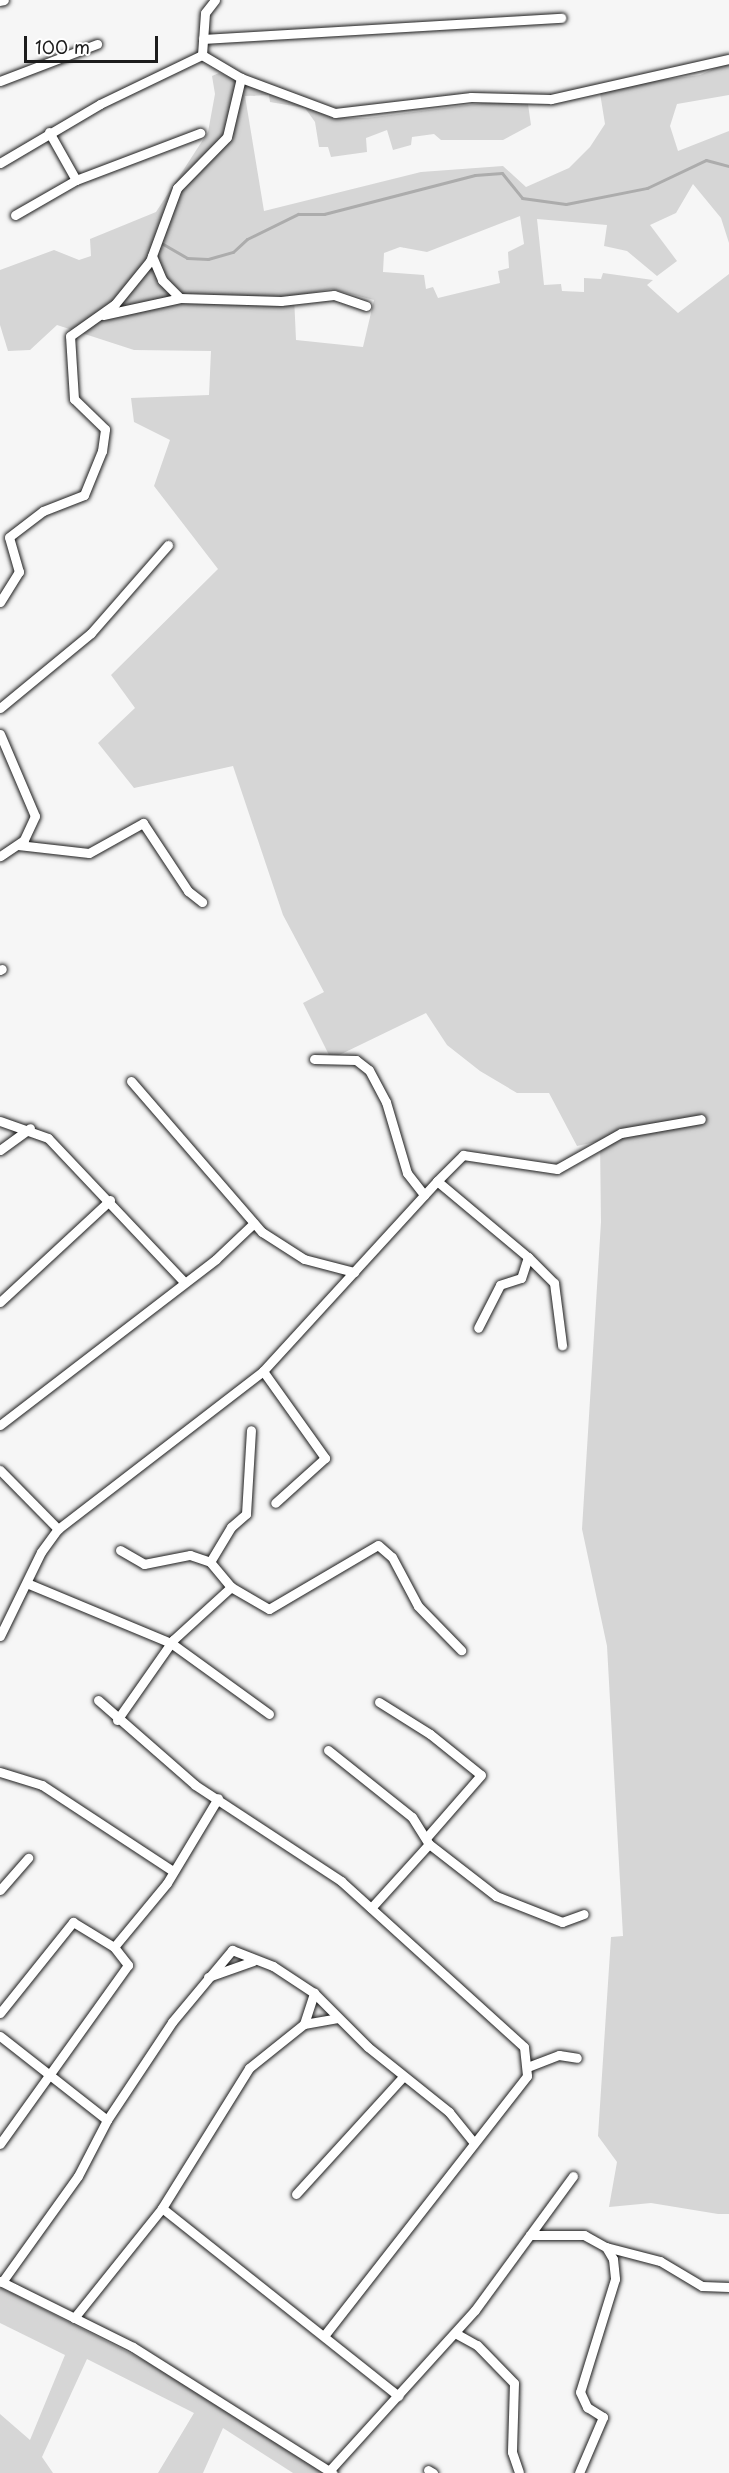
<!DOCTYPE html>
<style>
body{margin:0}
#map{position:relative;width:729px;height:2473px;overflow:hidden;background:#f6f6f6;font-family:"Playpen Sans",sans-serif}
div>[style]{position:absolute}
.green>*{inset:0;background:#d6d6d6}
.stream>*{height:3px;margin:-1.5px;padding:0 1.5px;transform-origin:1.5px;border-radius:1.5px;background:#acacac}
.roads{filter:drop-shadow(0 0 2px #1c1c1c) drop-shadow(0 0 2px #1c1c1c)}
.minor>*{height:9px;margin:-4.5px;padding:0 4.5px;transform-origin:4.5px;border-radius:4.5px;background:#fff}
span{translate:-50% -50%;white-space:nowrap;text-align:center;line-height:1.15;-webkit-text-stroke:4.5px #fff;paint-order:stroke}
.scale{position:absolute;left:24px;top:36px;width:134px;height:27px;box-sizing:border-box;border:3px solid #1c1c1c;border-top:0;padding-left:8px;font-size:18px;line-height:21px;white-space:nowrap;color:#1c1c1c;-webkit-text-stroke:4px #fff;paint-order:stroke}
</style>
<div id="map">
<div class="green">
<div style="clip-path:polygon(evenodd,729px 62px,729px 95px,677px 104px,670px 126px,678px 151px,729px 131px,729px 243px,721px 218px,693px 184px,676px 213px,650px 225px,677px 261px,657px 276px,627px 251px,604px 246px,607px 225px,537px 219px,544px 285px,561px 284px,562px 291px,584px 292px,584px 278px,601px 279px,603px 273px,653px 280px,647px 285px,678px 313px,729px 274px,729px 2214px,718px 2214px,651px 2203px,609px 2207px,617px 2162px,598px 2136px,611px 1937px,623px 1936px,607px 1646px,582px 1529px,601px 1222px,600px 1141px,577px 1146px,549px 1093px,517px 1093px,480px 1071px,447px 1045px,426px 1013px,331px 1059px,303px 1003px,324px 992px,283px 915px,233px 766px,134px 788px,98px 743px,135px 708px,111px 675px,218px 569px,154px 486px,170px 440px,134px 422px,131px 398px,209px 395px,211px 351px,134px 350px,57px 325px,30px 350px,8px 351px,0 325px,0 270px,54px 250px,79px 260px,91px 256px,90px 239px,156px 212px,208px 132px,215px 94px,212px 76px,219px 73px,333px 118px,367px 118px,700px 75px,729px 62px,600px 93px,605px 124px,590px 147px,569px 168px,526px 187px,503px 166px,421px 172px,264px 211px,245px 96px,269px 95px,270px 102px,305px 108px,315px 122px,319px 147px,328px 147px,331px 157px,367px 152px,366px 138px,387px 130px,393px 150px,411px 145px,412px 137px,434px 134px,441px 140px,503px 140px,531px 125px,528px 104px,600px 93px,729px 62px,520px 216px,524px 244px,508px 252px,509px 268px,498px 271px,500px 283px,438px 298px,433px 287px,426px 289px,424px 275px,383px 272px,384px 253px,400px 247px,427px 252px,520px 216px,729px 62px,331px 289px,374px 300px,363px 347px,296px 340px,294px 296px,331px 289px)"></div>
<div style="clip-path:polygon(0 2287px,145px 2361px,268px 2431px,325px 2473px,293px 2473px,223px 2428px,203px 2473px,158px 2473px,194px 2413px,87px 2359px,42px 2457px,53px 2473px,0 2473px,0 2414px,30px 2440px,65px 2355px,0 2323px)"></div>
</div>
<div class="stream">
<div style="left:163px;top:244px;width:28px;rotate:30deg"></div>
<div style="left:187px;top:258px;width:21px;rotate:3deg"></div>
<div style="left:208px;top:259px;width:26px;rotate:-16deg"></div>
<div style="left:233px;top:252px;width:19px;rotate:-43deg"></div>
<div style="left:247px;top:239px;width:57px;rotate:-26.1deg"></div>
<div style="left:298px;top:214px;width:26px"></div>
<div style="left:324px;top:214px;width:156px;rotate:-14.5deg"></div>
<div style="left:475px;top:175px;width:27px;rotate:-4deg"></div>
<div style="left:502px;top:173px;width:32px;rotate:51deg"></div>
<div style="left:522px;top:198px;width:44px;rotate:7.8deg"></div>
<div style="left:566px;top:204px;width:83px;rotate:-11.2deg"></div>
<div style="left:647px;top:188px;width:65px;rotate:-25.4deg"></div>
<div style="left:706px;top:160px;width:24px;rotate:15deg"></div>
</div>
<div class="roads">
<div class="minor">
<div style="left:215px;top:0;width:16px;rotate:128deg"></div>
<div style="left:205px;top:13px;width:42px;rotate:94.1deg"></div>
<div style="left:202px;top:55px;width:45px;rotate:30.5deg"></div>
<div style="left:241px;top:78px;width:100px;rotate:20.4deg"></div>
<div style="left:335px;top:113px;width:137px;rotate:-6.7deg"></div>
<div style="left:471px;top:97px;width:80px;rotate:1.4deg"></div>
<div style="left:551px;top:99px;width:182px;rotate:-12.7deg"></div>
<div style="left:0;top:1px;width:4px;rotate:-14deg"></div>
<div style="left:203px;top:39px;width:359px;rotate:-3.4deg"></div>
<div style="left:0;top:81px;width:104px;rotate:-20.9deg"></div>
<div style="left:49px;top:132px;width:55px;rotate:60.6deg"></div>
<div style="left:0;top:163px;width:116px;rotate:-30.5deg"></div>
<div style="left:100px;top:104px;width:113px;rotate:-25.7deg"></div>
<div style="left:15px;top:215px;width:70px;rotate:-29.8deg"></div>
<div style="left:76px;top:180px;width:133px;rotate:-20.8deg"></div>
<div style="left:152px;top:256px;width:26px;rotate:67deg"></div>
<div style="left:162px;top:280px;width:25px;rotate:45deg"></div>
<div style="left:103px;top:315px;width:79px;rotate:-12.4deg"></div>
<div style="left:180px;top:298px;width:101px;rotate:1.7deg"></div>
<div style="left:281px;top:301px;width:53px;rotate:-6.5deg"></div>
<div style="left:334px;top:295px;width:34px;rotate:19deg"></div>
<div style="left:0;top:602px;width:36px;rotate:-58deg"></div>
<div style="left:19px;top:572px;width:36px;rotate:-106deg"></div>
<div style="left:9px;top:537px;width:43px;rotate:-37.4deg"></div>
<div style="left:43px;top:511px;width:44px;rotate:-21.3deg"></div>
<div style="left:84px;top:495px;width:48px;rotate:-67.8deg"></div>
<div style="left:102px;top:451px;width:22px;rotate:-82deg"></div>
<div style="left:105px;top:429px;width:43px;rotate:-135.9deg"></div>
<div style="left:74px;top:399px;width:63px;rotate:-93.6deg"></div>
<div style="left:70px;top:336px;width:55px;rotate:-35.4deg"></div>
<div style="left:115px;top:304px;width:55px;rotate:-50.9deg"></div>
<div style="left:150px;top:261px;width:78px;rotate:-69.7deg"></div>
<div style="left:177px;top:188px;width:71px;rotate:-45.6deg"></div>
<div style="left:227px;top:137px;width:61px;rotate:-76.7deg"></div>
<div style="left:0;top:708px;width:118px;rotate:-39.5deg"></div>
<div style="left:91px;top:633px;width:117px;rotate:-48.8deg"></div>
<div style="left:0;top:734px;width:89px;rotate:66.9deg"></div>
<div style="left:35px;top:816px;width:26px;rotate:115deg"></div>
<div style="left:24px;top:840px;width:29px;rotate:146deg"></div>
<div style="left:18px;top:845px;width:71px;rotate:6.4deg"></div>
<div style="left:89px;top:853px;width:62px;rotate:-29.1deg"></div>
<div style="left:143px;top:823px;width:82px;rotate:56.5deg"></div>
<div style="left:188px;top:891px;width:18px;rotate:38deg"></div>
<div style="left:0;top:970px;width:2px;rotate:-27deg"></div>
<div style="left:314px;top:1059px;width:42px;rotate:1.4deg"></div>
<div style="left:356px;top:1060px;width:16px;rotate:38deg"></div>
<div style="left:369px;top:1070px;width:36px;rotate:62deg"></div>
<div style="left:386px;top:1102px;width:74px;rotate:73.5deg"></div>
<div style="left:407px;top:1173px;width:28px;rotate:52deg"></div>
<div style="left:131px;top:1081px;width:200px;rotate:49.1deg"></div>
<div style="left:262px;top:1232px;width:50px;rotate:32.7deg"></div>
<div style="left:304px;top:1259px;width:52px;rotate:14.6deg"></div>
<div style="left:0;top:1121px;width:51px;rotate:19.5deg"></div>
<div style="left:48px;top:1138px;width:198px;rotate:46.6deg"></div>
<div style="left:0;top:1150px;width:37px;rotate:-36deg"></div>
<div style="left:437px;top:1181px;width:37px;rotate:-45deg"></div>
<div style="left:463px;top:1155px;width:95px;rotate:8.5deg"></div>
<div style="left:557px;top:1169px;width:73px;rotate:-29.4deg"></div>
<div style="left:621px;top:1133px;width:81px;rotate:-9.9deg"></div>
<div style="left:528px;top:1257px;width:37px;rotate:45deg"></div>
<div style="left:554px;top:1283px;width:63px;rotate:82.6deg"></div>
<div style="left:0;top:1302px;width:150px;rotate:-42.8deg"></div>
<div style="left:263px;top:1371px;width:107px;rotate:54.5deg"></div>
<div style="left:325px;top:1458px;width:67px;rotate:138deg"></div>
<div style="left:0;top:1425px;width:272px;rotate:-37.5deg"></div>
<div style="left:216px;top:1259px;width:52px;rotate:-43.5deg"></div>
<div style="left:0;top:1470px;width:83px;rotate:45.5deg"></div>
<div style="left:120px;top:1550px;width:28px;rotate:30deg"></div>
<div style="left:144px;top:1564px;width:47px;rotate:-11.1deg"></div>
<div style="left:190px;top:1555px;width:21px;rotate:19deg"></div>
<div style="left:29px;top:1584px;width:154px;rotate:22.6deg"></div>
<div style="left:171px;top:1643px;width:121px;rotate:35.9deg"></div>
<div style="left:231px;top:1587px;width:33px;rotate:-130deg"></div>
<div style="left:210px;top:1562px;width:41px;rotate:-59deg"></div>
<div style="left:231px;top:1527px;width:20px;rotate:-41deg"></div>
<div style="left:246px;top:1514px;width:84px;rotate:-86.6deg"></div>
<div style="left:0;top:1636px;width:93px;rotate:-64deg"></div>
<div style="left:41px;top:1552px;width:29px;rotate:-54deg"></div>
<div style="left:58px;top:1529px;width:259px;rotate:-37.6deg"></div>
<div style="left:263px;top:1371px;width:258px;rotate:-47.5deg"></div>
<div style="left:437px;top:1181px;width:119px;rotate:39.9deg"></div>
<div style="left:528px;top:1257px;width:22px;rotate:108deg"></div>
<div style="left:521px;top:1278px;width:22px;rotate:162deg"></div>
<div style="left:500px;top:1285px;width:48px;rotate:117.1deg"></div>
<div style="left:98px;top:1700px;width:129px;rotate:41.2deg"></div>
<div style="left:195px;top:1785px;width:175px;rotate:33.3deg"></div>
<div style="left:341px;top:1881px;width:247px;rotate:42.2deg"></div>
<div style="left:524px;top:2047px;width:29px;rotate:84deg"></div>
<div style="left:527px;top:2076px;width:326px;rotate:128deg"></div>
<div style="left:379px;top:1702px;width:60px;rotate:32.1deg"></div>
<div style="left:430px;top:1734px;width:65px;rotate:38.8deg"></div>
<div style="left:481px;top:1775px;width:82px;rotate:131.1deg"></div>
<div style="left:117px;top:1720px;width:98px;rotate:-55deg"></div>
<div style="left:173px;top:1640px;width:79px;rotate:-42.4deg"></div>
<div style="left:231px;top:1587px;width:44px;rotate:30.1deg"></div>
<div style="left:269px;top:1609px;width:126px;rotate:-30.4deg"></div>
<div style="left:378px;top:1545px;width:18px;rotate:41deg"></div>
<div style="left:392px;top:1557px;width:55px;rotate:62deg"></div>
<div style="left:418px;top:1606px;width:62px;rotate:45.7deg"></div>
<div style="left:328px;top:1750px;width:107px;rotate:38.6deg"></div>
<div style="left:412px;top:1817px;width:32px;rotate:58deg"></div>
<div style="left:429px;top:1844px;width:85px;rotate:37.8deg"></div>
<div style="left:496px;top:1896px;width:71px;rotate:21.5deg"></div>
<div style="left:562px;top:1922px;width:23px;rotate:-20deg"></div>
<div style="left:0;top:1772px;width:44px;rotate:17.2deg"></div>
<div style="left:42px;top:1785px;width:157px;rotate:33.3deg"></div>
<div style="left:0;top:1890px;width:43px;rotate:-48.8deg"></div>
<div style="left:371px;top:1908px;width:86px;rotate:-47.8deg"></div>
<div style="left:114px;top:1947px;width:83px;rotate:-50.4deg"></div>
<div style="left:167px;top:1883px;width:99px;rotate:-59deg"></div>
<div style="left:208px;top:1977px;width:48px;rotate:-19.6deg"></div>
<div style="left:0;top:2013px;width:117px;rotate:-51.3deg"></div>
<div style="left:73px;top:1922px;width:48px;rotate:31.4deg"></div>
<div style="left:114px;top:1947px;width:23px;rotate:52deg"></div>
<div style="left:128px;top:1965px;width:220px;rotate:125.6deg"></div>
<div style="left:304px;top:2024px;width:34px;rotate:-10deg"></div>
<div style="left:0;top:2036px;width:136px;rotate:38.1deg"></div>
<div style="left:530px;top:2066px;width:31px;rotate:-21deg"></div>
<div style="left:559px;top:2055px;width:18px;rotate:9deg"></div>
<div style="left:296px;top:2194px;width:159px;rotate:-47.6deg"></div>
<div style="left:162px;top:2208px;width:302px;rotate:38.5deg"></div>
<div style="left:530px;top:2235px;width:54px"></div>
<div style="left:584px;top:2235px;width:25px;rotate:29deg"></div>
<div style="left:606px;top:2247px;width:14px;rotate:60deg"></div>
<div style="left:613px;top:2259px;width:20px;rotate:84deg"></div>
<div style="left:615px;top:2279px;width:118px;rotate:107.2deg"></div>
<div style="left:580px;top:2392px;width:17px;rotate:65deg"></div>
<div style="left:587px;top:2407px;width:19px;rotate:32deg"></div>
<div style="left:603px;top:2417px;width:61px;rotate:113.2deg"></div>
<div style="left:606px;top:2247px;width:56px;rotate:14.5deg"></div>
<div style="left:660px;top:2261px;width:49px;rotate:30.8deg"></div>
<div style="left:702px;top:2286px;width:27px;rotate:2deg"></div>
<div style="left:0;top:2281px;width:148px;rotate:26.4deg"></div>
<div style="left:133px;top:2347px;width:236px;rotate:32.3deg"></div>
<div style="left:2px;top:2282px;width:130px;rotate:-54.4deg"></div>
<div style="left:78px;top:2176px;width:63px;rotate:-62.6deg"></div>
<div style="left:107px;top:2120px;width:118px;rotate:-56.4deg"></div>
<div style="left:172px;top:2022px;width:94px;rotate:-50.2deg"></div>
<div style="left:232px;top:1950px;width:44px;rotate:21.3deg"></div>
<div style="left:273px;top:1966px;width:49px;rotate:33.4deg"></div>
<div style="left:314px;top:1993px;width:76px;rotate:45deg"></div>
<div style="left:368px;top:2047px;width:104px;rotate:38.7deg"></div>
<div style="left:449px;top:2112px;width:38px;rotate:51deg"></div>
<div style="left:74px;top:2318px;width:141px;rotate:-51.3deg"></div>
<div style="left:162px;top:2208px;width:165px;rotate:-58.1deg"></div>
<div style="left:249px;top:2068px;width:70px;rotate:-38.7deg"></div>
<div style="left:304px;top:2024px;width:33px;rotate:-72deg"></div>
<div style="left:455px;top:2333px;width:25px;rotate:29deg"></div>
<div style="left:477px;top:2345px;width:53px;rotate:45.8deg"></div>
<div style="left:514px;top:2383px;width:69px;rotate:91.7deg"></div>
<div style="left:512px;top:2452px;width:21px;rotate:71deg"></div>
<div style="left:428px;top:2470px;width:6px;rotate:31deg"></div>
<div style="left:329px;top:2471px;width:217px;rotate:-47.8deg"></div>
<div style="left:475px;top:2310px;width:166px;rotate:-53.8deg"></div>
</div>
</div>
<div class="scale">100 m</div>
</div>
